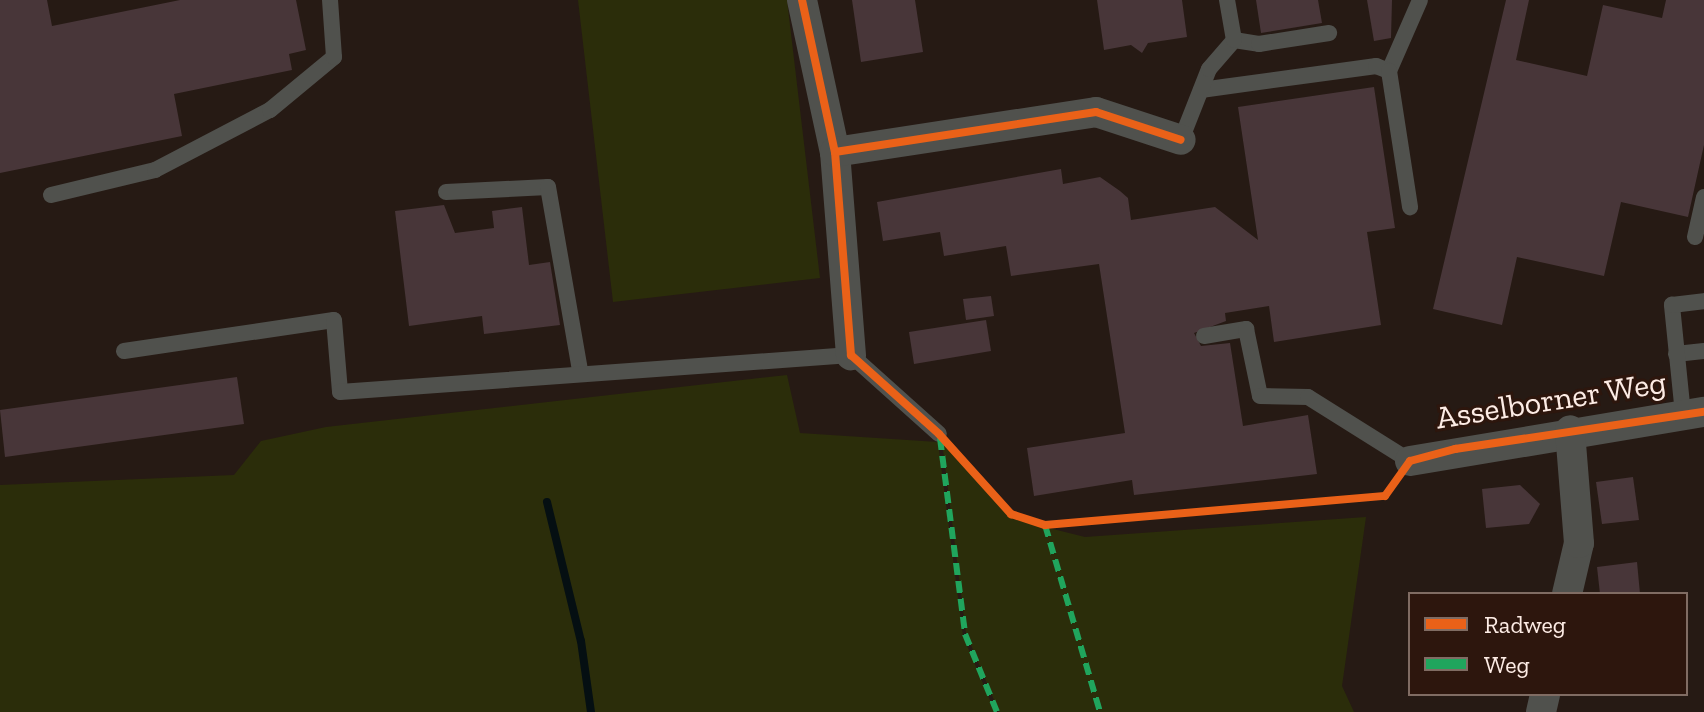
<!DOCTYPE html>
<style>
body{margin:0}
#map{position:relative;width:1704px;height:712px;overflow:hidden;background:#261a14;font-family:"Zilla Slab",serif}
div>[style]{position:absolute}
.green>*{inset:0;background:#2b2d0a}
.stream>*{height:8px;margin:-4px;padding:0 4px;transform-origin:4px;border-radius:4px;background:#050f12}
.building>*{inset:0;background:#483639}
.lane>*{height:16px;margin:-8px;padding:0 8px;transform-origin:8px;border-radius:8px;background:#50514d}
.street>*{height:30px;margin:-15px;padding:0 15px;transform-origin:15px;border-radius:15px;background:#50514d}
.quiet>*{height:6px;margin-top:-3px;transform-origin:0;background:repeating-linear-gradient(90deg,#20a55d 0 12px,transparent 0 18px)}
.cycleway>*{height:8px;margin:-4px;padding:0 4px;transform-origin:4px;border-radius:4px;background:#ea6118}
span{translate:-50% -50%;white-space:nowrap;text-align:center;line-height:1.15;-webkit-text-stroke:6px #2d160d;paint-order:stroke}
.street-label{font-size:32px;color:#fdece5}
.legend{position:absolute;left:1408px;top:592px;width:280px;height:104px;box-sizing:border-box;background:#2d160d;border:2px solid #806c63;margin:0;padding:10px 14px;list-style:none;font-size:24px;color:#fdece5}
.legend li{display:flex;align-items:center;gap:16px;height:40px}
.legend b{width:40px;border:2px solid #806c63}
</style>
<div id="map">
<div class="green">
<div style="clip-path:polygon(578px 0,787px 0,820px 278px,613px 302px)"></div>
<div style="clip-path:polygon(787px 375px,800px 433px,938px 442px,963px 636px,995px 712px,0 712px,0 485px,234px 475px,261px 441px,326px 427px)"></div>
<div style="clip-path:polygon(942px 442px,1013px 519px,1085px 537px,1366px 517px,1342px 686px,1354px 712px,999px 712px,966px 633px)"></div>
</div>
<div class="stream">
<div style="left:547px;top:502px;width:143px;rotate:76.3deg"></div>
<div style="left:581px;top:641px;width:72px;rotate:82deg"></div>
</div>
<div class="building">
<div style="clip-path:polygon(0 0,47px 0,52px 26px,180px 0,296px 0,306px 50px,289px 54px,292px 70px,174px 94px,182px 136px,0 173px)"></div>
<div style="clip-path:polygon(852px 0,915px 0,923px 52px,861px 62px)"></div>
<div style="clip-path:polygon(1097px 0,1182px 0,1187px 37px,1148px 43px,1142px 53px,1131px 45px,1104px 50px)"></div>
<div style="clip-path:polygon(1256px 0,1318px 0,1322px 23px,1261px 33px)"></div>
<div style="clip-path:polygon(1367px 0,1392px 0,1391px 38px,1374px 41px)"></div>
<div style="clip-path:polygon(1506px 0,1529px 0,1516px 60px,1587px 76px,1603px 5px,1662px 18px,1666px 0,1704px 0,1704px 145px,1688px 217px,1621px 202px,1604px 276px,1517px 257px,1502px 325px,1433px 309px)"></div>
<div style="clip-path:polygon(1374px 87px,1395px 228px,1367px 232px,1381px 325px,1274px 342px,1269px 306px,1225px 313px,1226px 321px,1194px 333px,1201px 346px,1230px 343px,1243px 426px,1308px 415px,1317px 474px,1134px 495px,1132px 480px,1034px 496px,1027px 448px,1125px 433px,1099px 264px,1011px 276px,1006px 246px,944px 256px,940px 232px,883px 241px,877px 202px,1061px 169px,1063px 184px,1100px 177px,1120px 191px,1128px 198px,1131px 220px,1215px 207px,1258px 240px,1238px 107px)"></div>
<div style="clip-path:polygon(444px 205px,455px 233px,494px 228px,492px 211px,522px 207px,529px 265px,550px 262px,560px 325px,484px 334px,482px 316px,409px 326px,395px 211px)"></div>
<div style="clip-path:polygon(991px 296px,994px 316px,966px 320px,963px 299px)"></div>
<div style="clip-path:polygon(986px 320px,991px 351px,914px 364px,909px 332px)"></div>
<div style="clip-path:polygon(237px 377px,244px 424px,5px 457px,0 410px)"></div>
<div style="clip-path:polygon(1633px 477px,1639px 520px,1602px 524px,1596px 482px)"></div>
<div style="clip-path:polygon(1520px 485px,1540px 504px,1529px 524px,1486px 528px,1482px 489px)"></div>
<div style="clip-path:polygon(1637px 562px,1640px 594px,1600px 594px,1597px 567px)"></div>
</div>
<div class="lane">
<div style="left:1234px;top:40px;width:25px;rotate:9deg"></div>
<div style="left:1259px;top:44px;width:71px;rotate:-8.9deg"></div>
<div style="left:1389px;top:71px;width:77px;rotate:-66.4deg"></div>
<div style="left:1201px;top:90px;width:177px;rotate:-7.8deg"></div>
<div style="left:1376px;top:66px;width:14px;rotate:21deg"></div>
<div style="left:1389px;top:71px;width:138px;rotate:81.2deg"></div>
<div style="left:1181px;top:140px;width:76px;rotate:-68.5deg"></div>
<div style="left:1209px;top:69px;width:38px;rotate:-49deg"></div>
<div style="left:1234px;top:40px;width:41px;rotate:-99.9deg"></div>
<div style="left:446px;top:192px;width:102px;rotate:-2.8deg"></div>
<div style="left:548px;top:187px;width:187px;rotate:80.1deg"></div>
<div style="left:51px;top:195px;width:107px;rotate:-13.5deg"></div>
<div style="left:155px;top:170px;width:130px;rotate:-27.6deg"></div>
<div style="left:270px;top:110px;width:83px;rotate:-39.6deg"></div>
<div style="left:334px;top:57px;width:57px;rotate:-94deg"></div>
<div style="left:1695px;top:237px;width:41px;rotate:-77.3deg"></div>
<div style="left:1204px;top:336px;width:43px;rotate:-9.5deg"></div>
<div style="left:1246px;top:329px;width:68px;rotate:78.2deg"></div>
<div style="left:1260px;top:396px;width:48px;rotate:1.2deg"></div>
<div style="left:1308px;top:397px;width:120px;rotate:32.1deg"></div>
<div style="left:124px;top:351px;width:212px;rotate:-8.4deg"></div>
<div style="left:334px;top:320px;width:72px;rotate:85.2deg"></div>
<div style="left:340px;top:392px;width:512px;rotate:-4.14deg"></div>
<div style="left:851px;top:355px;width:118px;rotate:41.9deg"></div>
<div style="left:1676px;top:354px;width:28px;rotate:-6deg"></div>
<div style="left:1683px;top:414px;width:110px;rotate:-95.8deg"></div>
<div style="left:1672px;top:305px;width:32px;rotate:-7deg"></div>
</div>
<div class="street">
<div style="left:802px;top:0;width:156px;rotate:77.8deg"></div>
<div style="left:835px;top:152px;width:204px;rotate:85.5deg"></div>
<div style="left:835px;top:152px;width:264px;rotate:-8.7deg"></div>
<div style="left:1096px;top:112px;width:89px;rotate:18.2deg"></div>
<div style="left:1410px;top:461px;width:298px;rotate:-9.5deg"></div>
<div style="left:1567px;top:594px;width:52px;rotate:-76.8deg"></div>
<div style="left:1579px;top:543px;width:113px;rotate:-94.6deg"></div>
<div style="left:1541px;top:712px;width:18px;rotate:-77deg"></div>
</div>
<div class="quiet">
<div style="left:940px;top:438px;width:198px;rotate:82.7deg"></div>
<div style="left:965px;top:634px;width:84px;rotate:67.7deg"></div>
<div style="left:1045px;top:525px;width:195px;rotate:73.6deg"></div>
</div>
<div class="cycleway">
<div style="left:802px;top:0;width:156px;rotate:77.8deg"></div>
<div style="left:835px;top:152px;width:204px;rotate:85.5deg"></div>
<div style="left:851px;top:355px;width:118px;rotate:41.9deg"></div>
<div style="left:939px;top:434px;width:108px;rotate:48deg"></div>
<div style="left:1011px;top:514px;width:36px;rotate:18deg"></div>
<div style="left:1045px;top:525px;width:341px;rotate:-4.9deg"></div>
<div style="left:1385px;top:496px;width:43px;rotate:-54.5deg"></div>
<div style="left:1410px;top:461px;width:47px;rotate:-14.9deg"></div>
<div style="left:1455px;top:449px;width:252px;rotate:-8.5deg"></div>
<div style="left:835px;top:152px;width:264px;rotate:-8.7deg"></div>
<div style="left:1096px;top:112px;width:89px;rotate:18.2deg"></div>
</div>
<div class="street-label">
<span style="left:1551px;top:400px;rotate:-9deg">Asselborner Weg</span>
</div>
<ul class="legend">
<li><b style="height:10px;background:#ea6118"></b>Radweg</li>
<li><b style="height:10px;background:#20a55d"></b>Weg</li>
</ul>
</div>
